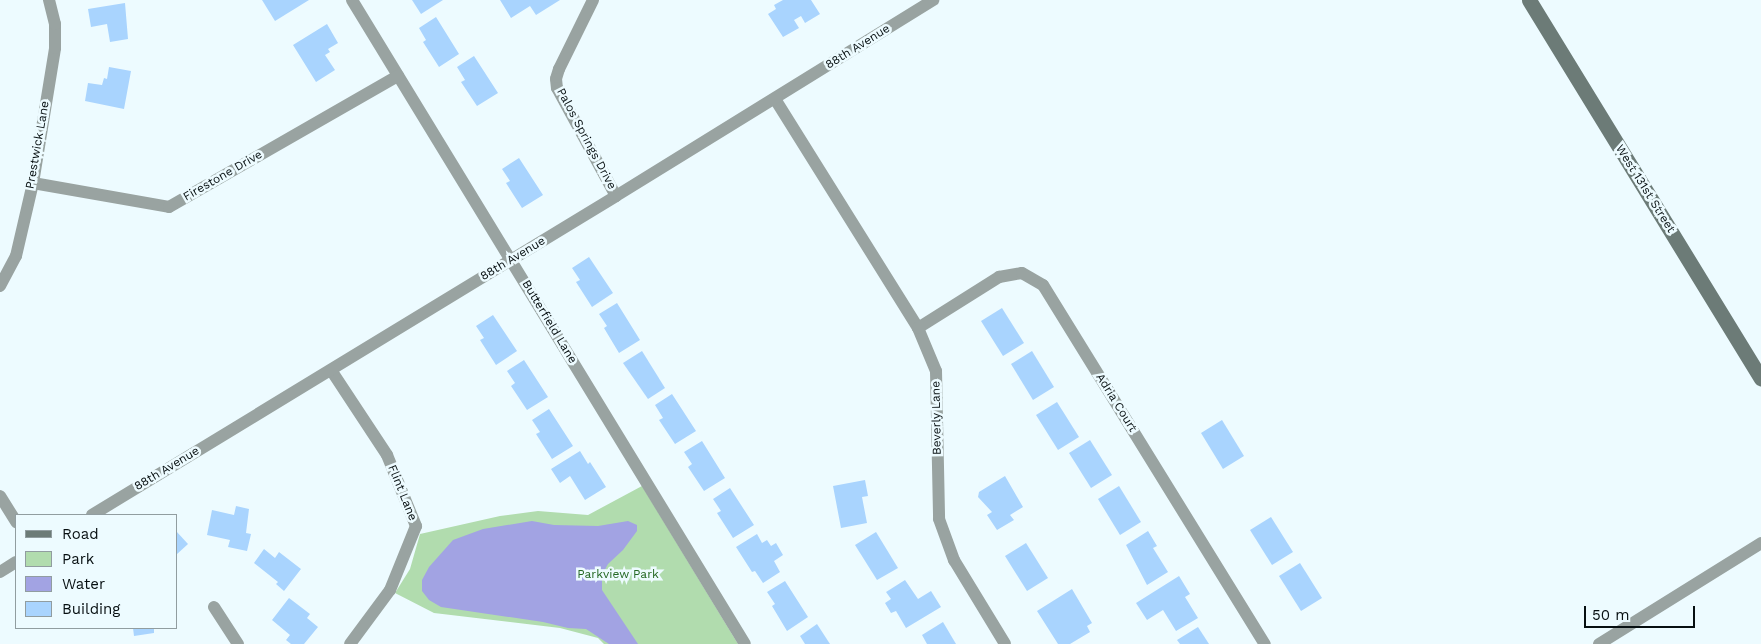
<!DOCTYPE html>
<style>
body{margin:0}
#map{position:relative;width:1761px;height:644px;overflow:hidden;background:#edfbff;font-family:"Work Sans",sans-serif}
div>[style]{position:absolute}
.green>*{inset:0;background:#b1dcae}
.water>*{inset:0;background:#a2a3e3}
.building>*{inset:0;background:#a9d4fe}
.street>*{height:12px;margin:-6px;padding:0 6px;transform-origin:6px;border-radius:6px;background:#99a3a1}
.secondary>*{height:15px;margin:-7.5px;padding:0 7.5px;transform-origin:7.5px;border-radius:7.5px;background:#6c7b77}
span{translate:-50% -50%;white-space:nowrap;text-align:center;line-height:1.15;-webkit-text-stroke:5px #edfbff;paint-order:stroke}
.street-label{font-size:12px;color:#070f11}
.park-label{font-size:12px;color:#246823}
.legend{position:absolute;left:15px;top:514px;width:162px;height:115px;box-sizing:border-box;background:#edfbff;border:1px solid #919da0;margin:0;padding:6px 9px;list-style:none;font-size:15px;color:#070f11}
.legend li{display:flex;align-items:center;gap:10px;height:25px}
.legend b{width:25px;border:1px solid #919da0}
.scale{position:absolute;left:1584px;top:606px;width:111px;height:22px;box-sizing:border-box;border:2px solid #070f11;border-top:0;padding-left:6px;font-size:15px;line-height:18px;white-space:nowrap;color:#070f11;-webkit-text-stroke:4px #edfbff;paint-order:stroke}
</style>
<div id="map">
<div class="green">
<div style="clip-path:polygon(642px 486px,738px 644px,604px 644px,598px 638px,560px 628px,434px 613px,395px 593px,410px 569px,420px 534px,500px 516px,538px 511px,588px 515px)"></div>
</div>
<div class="water">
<div style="clip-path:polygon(532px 521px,554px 525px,598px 526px,628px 521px,637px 525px,637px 531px,623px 550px,608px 564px,602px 575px,602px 590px,638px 644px,609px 644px,586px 629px,568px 628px,543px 622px,441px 607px,429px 600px,422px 591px,422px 580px,429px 567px,453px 540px,483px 529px)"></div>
</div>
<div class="building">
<div style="clip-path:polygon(262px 0,309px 0,275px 21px)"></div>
<div style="clip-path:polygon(412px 0,443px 0,421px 14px)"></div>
<div style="clip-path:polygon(500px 0,560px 0,536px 15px,530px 6px,511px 18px)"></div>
<div style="clip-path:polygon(783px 0,811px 0,820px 14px,805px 23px,801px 16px,794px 20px,799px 28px,783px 37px,768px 14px,776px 9px,774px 5px)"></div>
<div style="clip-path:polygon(125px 3px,128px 39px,110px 42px,107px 24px,91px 27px,88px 9px)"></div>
<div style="clip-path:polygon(436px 17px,459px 54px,439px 67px,423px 42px,426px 40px,419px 28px)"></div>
<div style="clip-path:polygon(327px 24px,338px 43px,328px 49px,330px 52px,325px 55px,335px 70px,316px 82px,293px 45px)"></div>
<div style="clip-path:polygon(474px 56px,498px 93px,477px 106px,461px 82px,465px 80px,457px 67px)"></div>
<div style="clip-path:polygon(109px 67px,131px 71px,124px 109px,85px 101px,88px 83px,102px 85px,104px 78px,107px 79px)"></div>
<div style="clip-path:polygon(519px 158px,543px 195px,522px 208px,506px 183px,510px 181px,502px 169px)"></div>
<div style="clip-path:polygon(589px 257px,613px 293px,592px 307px,576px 282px,580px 280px,572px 268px)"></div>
<div style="clip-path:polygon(617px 303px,640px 340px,619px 353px,604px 328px,607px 326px,599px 314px)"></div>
<div style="clip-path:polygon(1002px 308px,1024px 343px,1003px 356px,981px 321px)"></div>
<div style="clip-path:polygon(493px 315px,517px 351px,496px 365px,480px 340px,484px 338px,476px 326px)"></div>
<div style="clip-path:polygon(642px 351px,665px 388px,648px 399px,623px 363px)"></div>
<div style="clip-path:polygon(1032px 351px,1054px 387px,1033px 400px,1011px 364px)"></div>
<div style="clip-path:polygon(524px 360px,548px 397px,527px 410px,511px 386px,515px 383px,507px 371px)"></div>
<div style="clip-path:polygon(672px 394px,696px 431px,675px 444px,659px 420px,663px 418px,655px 405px)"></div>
<div style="clip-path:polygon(1057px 402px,1079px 437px,1058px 450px,1036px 415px)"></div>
<div style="clip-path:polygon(549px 409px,573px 446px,552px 459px,536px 434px,540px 432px,532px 420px)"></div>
<div style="clip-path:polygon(1222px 420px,1244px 456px,1223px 469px,1201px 433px)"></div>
<div style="clip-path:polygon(1090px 440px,1112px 475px,1091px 488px,1069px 453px)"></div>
<div style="clip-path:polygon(702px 441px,725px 478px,704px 491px,688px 467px,692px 464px,684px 452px)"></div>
<div style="clip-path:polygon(580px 451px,588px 464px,590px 462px,606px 487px,585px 500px,570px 476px,560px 483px,551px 469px)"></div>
<div style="clip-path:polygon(1005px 476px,1023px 507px,1010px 515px,1014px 520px,997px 530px,987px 515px,992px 512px,978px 497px,979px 492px)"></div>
<div style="clip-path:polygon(865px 480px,868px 496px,862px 497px,867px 523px,841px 528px,833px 486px)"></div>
<div style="clip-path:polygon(1119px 486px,1141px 522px,1120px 535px,1098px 499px)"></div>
<div style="clip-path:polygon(730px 488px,754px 525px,733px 538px,717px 513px,721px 511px,713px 499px)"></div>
<div style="clip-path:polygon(236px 506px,249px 509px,246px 533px,251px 534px,247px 551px,228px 547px,230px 540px,207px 535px,212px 510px,234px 515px)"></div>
<div style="clip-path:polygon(1271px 517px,1293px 552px,1272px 565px,1250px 530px)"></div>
<div style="clip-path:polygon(176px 531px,188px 544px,176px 555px)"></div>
<div style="clip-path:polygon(1148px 531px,1157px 546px,1153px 548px,1168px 572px,1147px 585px,1126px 545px)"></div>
<div style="clip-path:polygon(876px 532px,898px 568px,877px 580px,855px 545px)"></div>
<div style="clip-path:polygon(757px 534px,762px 543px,767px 540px,771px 546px,776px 543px,783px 555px,774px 561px,780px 572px,763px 583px,755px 571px,752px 572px,736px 547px)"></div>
<div style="clip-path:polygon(1026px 543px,1048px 578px,1027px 591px,1005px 556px)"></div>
<div style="clip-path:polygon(264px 549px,275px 558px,279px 552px,301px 569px,284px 591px,276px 584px,278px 582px,254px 563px)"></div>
<div style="clip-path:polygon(1300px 563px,1322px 598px,1301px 611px,1279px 576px)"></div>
<div style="clip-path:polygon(1179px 576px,1190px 594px,1185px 597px,1198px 618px,1176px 631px,1163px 610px,1147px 620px,1136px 603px)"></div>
<div style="clip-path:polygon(905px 580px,918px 599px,931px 591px,941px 607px,906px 628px,896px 611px,891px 613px,885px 603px,891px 599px,886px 592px)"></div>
<div style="clip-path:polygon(785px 581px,808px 617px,787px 631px,772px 606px,775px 604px,767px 592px)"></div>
<div style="clip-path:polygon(1072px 589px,1092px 623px,1087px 626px,1090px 632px,1070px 644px,1058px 644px,1037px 611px)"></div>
<div style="clip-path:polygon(289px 598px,310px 614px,307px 618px,318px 627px,304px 644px,291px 644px,286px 640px,290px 635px,272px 620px)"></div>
<div style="clip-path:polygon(943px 622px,956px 644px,927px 644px,922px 635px)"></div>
<div style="clip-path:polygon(817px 624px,830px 644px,805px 644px,800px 636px)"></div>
<div style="clip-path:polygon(1198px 627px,1209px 644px,1180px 644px,1177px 640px)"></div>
<div style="clip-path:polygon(133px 628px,154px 628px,154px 633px,134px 636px)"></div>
</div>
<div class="street">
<div style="left:352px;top:0;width:754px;rotate:58.61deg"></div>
<div style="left:593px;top:0;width:77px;rotate:116.2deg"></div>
<div style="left:559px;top:69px;width:10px;rotate:107deg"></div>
<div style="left:556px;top:79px;width:9px;rotate:84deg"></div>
<div style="left:557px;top:88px;width:123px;rotate:61.4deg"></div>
<div style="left:775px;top:99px;width:270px;rotate:58deg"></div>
<div style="left:918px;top:328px;width:47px;rotate:67.3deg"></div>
<div style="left:936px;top:371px;width:148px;rotate:88.8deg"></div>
<div style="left:939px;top:519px;width:44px;rotate:69.9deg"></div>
<div style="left:954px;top:560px;width:98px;rotate:58.7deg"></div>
<div style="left:33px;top:183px;width:138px;rotate:10deg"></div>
<div style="left:169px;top:207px;width:264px;rotate:-29.8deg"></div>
<div style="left:0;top:286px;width:34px;rotate:-62deg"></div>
<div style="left:16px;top:256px;width:75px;rotate:-76.9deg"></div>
<div style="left:33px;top:183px;width:137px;rotate:-80.7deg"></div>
<div style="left:55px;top:48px;width:24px;rotate:-90deg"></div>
<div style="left:55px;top:24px;width:25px;rotate:-104deg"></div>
<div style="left:918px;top:328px;width:96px;rotate:-32.2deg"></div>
<div style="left:999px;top:277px;width:23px;rotate:-10deg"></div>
<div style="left:1022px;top:273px;width:24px;rotate:30deg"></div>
<div style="left:1043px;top:285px;width:422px;rotate:58.3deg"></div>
<div style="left:331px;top:370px;width:102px;rotate:56.6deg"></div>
<div style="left:387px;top:455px;width:77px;rotate:67.8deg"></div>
<div style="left:416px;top:526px;width:69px;rotate:112.1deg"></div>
<div style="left:390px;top:590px;width:67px;rotate:126.5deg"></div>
<div style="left:0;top:496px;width:31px;rotate:58deg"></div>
<div style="left:92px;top:515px;width:613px;rotate:-31.33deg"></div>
<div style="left:616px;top:196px;width:373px;rotate:-31.7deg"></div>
<div style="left:0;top:572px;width:19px;rotate:-32deg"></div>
<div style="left:214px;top:607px;width:44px;rotate:57deg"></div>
<div style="left:1599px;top:644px;width:191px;rotate:-31.9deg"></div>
</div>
<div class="secondary">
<div style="left:1529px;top:0;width:444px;rotate:58.5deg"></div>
</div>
<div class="street-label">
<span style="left:858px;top:47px;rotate:-32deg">88th Avenue</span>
<span style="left:586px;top:139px;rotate:62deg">Palos Springs Drive</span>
<span style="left:38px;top:145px;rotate:-80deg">Prestwick Lane</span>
<span style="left:223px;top:176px;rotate:-30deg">Firestone Drive</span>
<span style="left:1645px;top:189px;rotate:58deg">West 131st Street</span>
<span style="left:513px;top:259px;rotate:-31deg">88th Avenue</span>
<span style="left:549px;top:322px;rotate:59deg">Butterfield Lane</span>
<span style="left:1116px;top:403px;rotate:58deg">Adria Court</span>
<span style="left:937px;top:418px;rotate:-91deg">Beverly Lane</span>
<span style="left:167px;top:469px;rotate:-31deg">88th Avenue</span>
<span style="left:402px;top:493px;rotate:68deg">Flint Lane</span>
</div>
<div class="park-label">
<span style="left:618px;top:575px">Parkview Park</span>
</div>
<ul class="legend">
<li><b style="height:6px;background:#6c7b77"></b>Road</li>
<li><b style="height:14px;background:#b1dcae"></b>Park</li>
<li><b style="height:14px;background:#a2a3e3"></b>Water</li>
<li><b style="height:14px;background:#a9d4fe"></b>Building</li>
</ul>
<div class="scale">50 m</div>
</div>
